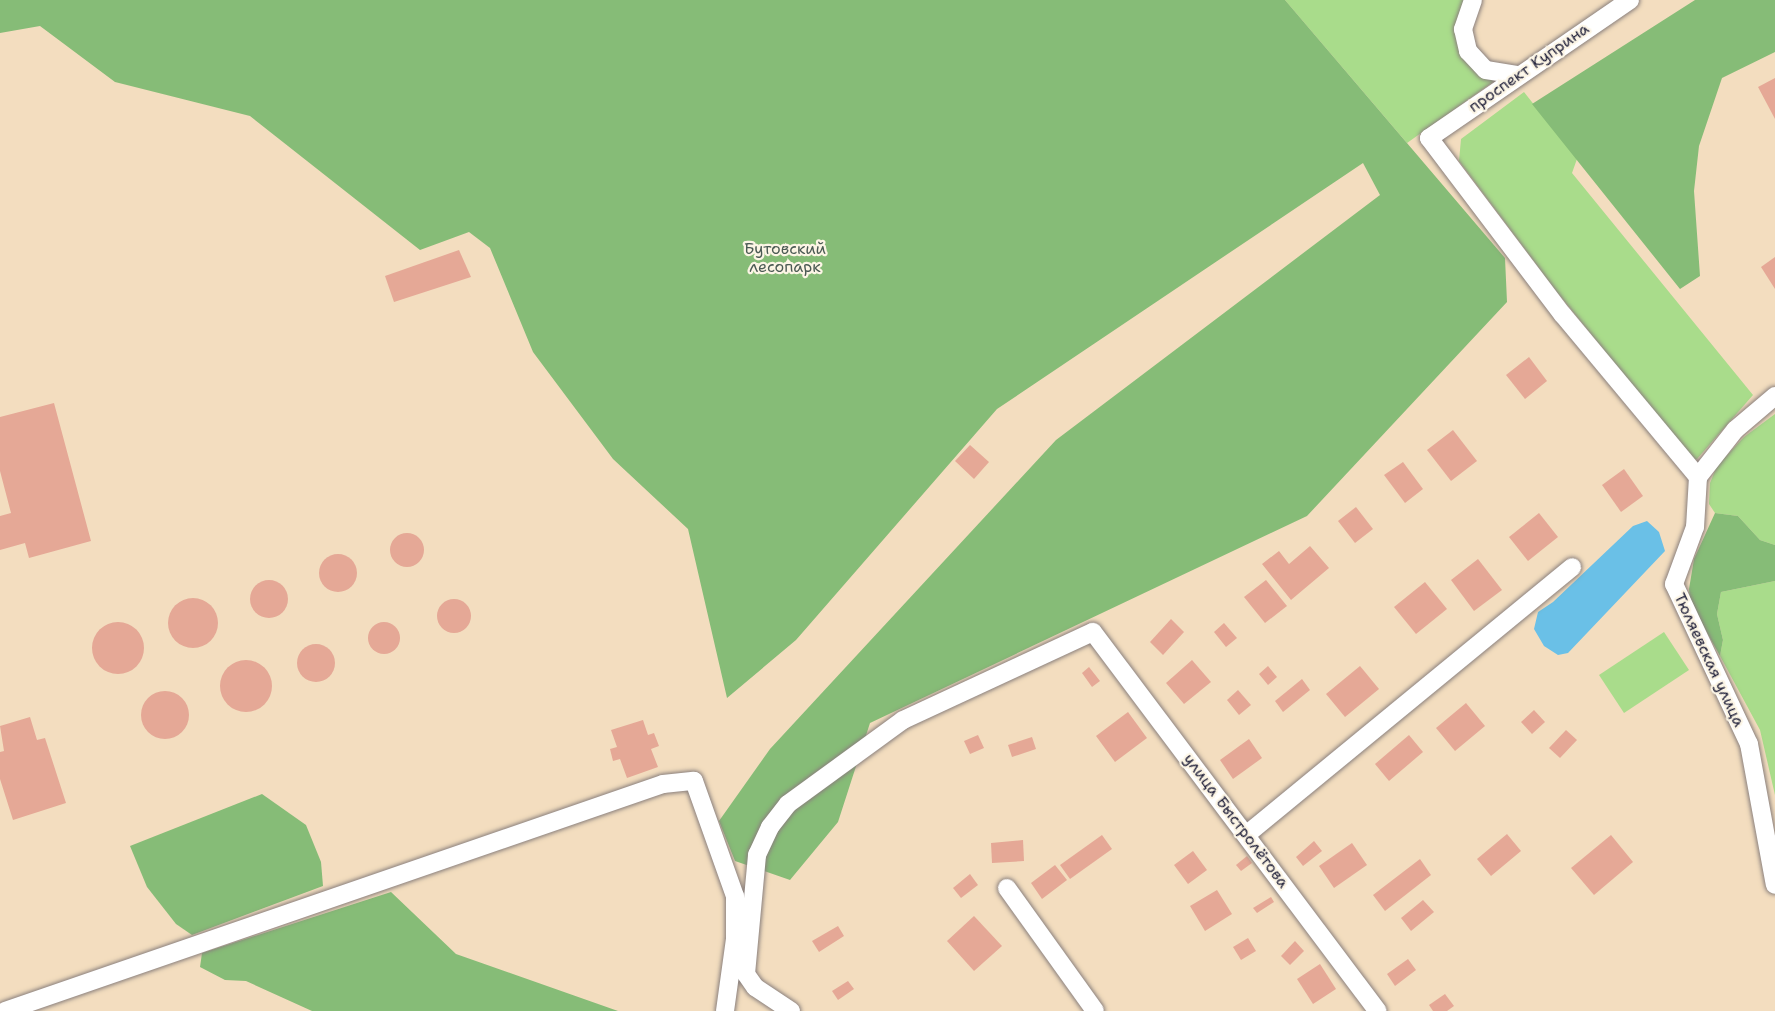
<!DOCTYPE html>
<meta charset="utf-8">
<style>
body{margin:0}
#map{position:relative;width:1775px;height:1011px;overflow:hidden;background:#f3ddbf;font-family:"Shantell Sans",sans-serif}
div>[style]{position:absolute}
.green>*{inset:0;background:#a9dc8b}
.forest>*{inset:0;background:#86bc77}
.water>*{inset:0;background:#6ac0e7}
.building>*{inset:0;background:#e5a896}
.round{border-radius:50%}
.roads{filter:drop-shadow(0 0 2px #8a807d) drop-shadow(0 0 2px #8a807d)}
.street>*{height:18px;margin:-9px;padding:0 9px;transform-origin:9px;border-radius:9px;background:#fff}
span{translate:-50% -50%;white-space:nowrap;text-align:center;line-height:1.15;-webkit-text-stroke:4.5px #fcf5e5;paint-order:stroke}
.street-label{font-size:16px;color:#22223b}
.park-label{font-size:16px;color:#4a5a53}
</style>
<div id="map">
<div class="green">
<div style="clip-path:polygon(1285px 0,1465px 0,1459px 31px,1494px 77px,1493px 82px,1407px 143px)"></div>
<div style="clip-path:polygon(1524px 92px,1577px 159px,1572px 173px,1753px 395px,1697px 459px,1692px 459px,1557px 292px,1459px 161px,1461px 139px)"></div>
<div style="clip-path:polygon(1775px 414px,1775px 545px,1760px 540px,1738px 516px,1715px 513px,1709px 504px,1710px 483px,1717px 466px,1744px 437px)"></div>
<div style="clip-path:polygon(1775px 581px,1775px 795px,1760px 730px,1720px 656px,1723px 640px,1717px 614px,1721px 592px)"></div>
<div style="clip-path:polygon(1664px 632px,1689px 670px,1624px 713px,1599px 675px)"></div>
</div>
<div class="forest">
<div style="clip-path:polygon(0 0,1285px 0,1505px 258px,1507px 302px,1307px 516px,870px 723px,838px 822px,790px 880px,735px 861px,719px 821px,770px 749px,1056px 440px,1380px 195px,1363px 163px,997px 409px,796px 640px,727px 698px,688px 529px,613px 459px,533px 352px,490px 248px,469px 232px,420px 250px,250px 116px,115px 82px,40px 26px,0 33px)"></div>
<div style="clip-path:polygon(1695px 0,1775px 0,1775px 52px,1722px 78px,1699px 146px,1694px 191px,1700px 276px,1680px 289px,1532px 104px)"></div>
<div style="clip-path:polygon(1715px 513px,1738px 516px,1760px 540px,1775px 545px,1775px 581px,1721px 592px,1717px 614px,1723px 640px,1720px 656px,1690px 602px,1689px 589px,1694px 559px)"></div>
<div style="clip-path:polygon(262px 794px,306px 825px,321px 862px,323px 886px,192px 935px,176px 924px,147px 887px,130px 846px)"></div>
<div style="clip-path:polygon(391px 892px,456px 954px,618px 1011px,312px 1011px,246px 981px,225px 980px,200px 967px,202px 953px)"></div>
</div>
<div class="water">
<div style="clip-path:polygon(1647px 521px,1659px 532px,1665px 551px,1568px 653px,1558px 655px,1544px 646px,1534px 629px,1538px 612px,1553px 602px,1633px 526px)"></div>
</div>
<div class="building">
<div style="clip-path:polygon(1775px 78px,1775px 119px,1758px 87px)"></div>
<div style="clip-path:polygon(459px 250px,471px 277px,394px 302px,385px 276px)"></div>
<div style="clip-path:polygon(1775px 257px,1775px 289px,1761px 267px)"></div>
<div style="clip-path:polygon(1529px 357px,1547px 381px,1525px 399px,1506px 375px)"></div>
<div style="clip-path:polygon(54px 403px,91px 541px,29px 558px,25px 543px,0 550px,0 516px,11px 513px,0 471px,0 417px)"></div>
<div style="clip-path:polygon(1453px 430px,1477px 461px,1451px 481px,1427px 450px)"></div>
<div style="clip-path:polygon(970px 445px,989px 462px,974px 479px,955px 461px)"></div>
<div style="clip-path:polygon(1403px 462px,1423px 489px,1405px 503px,1384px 475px)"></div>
<div style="clip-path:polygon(1624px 469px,1643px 496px,1621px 512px,1602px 485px)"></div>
<div style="clip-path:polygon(1356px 507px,1373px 529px,1355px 543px,1338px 521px)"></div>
<div style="clip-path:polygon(1539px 513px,1558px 537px,1528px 561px,1509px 537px)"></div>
<div class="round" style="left:390px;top:533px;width:34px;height:34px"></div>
<div style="clip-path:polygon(1310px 546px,1329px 568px,1291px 600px,1262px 564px,1279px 551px,1289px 564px)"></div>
<div class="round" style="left:319px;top:554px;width:38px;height:38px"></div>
<div style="clip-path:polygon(1478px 559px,1502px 590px,1474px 611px,1451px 580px)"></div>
<div class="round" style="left:250px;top:580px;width:38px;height:38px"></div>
<div style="clip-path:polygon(1266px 580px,1287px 606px,1265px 623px,1244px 597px)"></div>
<div style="clip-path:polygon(1425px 582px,1447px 609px,1416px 634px,1394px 607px)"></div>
<div class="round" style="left:168px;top:598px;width:50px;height:50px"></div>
<div class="round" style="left:437px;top:599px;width:34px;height:34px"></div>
<div style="clip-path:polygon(1171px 619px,1184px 632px,1163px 655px,1150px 642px)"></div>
<div class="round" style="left:368px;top:622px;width:32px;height:32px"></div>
<div class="round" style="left:92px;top:622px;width:52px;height:52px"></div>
<div style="clip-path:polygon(1224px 623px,1237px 638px,1226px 647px,1214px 632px)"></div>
<div class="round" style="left:297px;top:644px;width:38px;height:38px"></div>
<div class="round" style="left:220px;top:660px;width:52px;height:52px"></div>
<div style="clip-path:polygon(1192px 660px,1211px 682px,1184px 704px,1166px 683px)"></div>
<div style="clip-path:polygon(1268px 666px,1277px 677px,1268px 685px,1259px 674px)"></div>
<div style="clip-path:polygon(1360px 666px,1379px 689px,1345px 717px,1326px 694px)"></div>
<div style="clip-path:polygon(1089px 667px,1100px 681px,1092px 687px,1082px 673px)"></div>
<div style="clip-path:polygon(1302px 679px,1310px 690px,1283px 712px,1275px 701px)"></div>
<div style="clip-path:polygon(1238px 690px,1251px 705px,1239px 715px,1227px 700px)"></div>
<div class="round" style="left:141px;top:691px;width:48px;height:48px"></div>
<div style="clip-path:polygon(1466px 703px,1485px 726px,1455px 751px,1436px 728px)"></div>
<div style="clip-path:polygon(1534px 710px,1545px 722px,1532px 734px,1521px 722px)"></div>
<div style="clip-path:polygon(1128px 712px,1147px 738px,1115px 762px,1096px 736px)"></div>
<div style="clip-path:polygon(30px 717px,37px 740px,45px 738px,66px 803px,13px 820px,0 779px,0 752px,4px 751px,0 726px)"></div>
<div style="clip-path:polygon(643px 720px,648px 735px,654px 733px,659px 746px,651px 749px,658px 767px,627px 778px,620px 759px,613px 761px,610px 749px,617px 747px,611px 730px)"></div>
<div style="clip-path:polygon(1566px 730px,1577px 740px,1560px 758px,1549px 748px)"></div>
<div style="clip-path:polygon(978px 735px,984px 748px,970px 754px,964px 741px)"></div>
<div style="clip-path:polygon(1409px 735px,1423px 752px,1389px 781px,1375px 764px)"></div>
<div style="clip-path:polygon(1032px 737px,1036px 749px,1012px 757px,1008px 745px)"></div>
<div style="clip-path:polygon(1249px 739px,1262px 758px,1233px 779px,1220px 760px)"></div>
<div style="clip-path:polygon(1507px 834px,1521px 851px,1491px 876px,1477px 859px)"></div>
<div style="clip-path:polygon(1102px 835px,1112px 849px,1070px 879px,1060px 865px)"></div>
<div style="clip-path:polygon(1611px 835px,1633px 862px,1594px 895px,1571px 868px)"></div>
<div style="clip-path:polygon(1023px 840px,1024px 861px,992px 863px,991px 843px)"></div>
<div style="clip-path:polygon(1314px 841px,1322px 851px,1303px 866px,1296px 857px)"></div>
<div style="clip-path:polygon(1352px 843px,1367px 865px,1334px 888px,1319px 866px)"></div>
<div style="clip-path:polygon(1193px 851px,1207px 870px,1188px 884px,1174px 865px)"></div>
<div style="clip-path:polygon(1247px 856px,1252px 863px,1241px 871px,1236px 865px)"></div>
<div style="clip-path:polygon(1420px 859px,1431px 875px,1385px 911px,1373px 895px)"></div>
<div style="clip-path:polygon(1055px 865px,1067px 880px,1042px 899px,1031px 883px)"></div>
<div style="clip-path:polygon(970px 874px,978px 885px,961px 898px,953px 888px)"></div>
<div style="clip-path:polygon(1217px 890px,1232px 914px,1205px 931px,1190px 906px)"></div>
<div style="clip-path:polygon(1271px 897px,1274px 902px,1257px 913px,1253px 908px)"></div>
<div style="clip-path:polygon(1423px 900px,1434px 912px,1411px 931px,1401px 918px)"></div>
<div style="clip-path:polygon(974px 916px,1002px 946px,974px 971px,947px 941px)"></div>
<div style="clip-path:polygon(838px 926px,844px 936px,819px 952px,812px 941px)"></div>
<div style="clip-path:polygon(1248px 938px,1256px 951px,1241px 960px,1233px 947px)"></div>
<div style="clip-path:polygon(1295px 941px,1304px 951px,1290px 965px,1281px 956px)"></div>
<div style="clip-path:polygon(1408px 959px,1416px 970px,1395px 986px,1387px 974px)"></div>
<div style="clip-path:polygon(1320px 964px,1336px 989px,1313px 1004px,1297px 979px)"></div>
<div style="clip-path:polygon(848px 981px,854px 989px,838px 1000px,832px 991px)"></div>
<div style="clip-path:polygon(1445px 994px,1454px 1006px,1447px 1011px,1433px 1011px,1429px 1005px)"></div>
</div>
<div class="roads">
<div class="street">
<div style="left:1473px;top:0;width:31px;rotate:109deg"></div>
<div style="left:1463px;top:29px;width:23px;rotate:77deg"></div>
<div style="left:1468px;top:51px;width:26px;rotate:47deg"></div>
<div style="left:1486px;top:70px;width:31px;rotate:9deg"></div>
<div style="left:1630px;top:0;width:244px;rotate:145.5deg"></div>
<div style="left:1429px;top:138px;width:222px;rotate:52.9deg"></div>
<div style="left:1563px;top:315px;width:211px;rotate:50.2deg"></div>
<div style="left:1775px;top:396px;width:52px;rotate:139.6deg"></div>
<div style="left:1735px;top:430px;width:60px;rotate:128.2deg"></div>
<div style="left:1698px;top:477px;width:50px;rotate:93.4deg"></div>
<div style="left:1695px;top:527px;width:61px;rotate:110.2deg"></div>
<div style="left:1674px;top:584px;width:177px;rotate:64.9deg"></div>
<div style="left:1749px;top:744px;width:143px;rotate:79.6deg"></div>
<div style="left:1246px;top:835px;width:422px;rotate:-39.4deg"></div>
<div style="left:1007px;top:888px;width:151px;rotate:54.4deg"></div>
<div style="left:5px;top:1011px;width:696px;rotate:-19.03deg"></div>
<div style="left:663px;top:784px;width:31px;rotate:-6deg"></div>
<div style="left:694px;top:781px;width:122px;rotate:70.4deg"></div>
<div style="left:735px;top:896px;width:43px;rotate:90deg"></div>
<div style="left:735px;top:939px;width:73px;rotate:97.9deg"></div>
<div style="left:791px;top:1011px;width:43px;rotate:-146.3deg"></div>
<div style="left:755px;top:987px;width:16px;rotate:-125deg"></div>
<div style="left:746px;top:974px;width:120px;rotate:-84.7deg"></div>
<div style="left:757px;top:855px;width:31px;rotate:-65deg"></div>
<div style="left:770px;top:827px;width:29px;rotate:-52deg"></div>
<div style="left:788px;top:804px;width:142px;rotate:-36.1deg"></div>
<div style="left:903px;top:720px;width:209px;rotate:-24.9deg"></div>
<div style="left:1093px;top:632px;width:474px;rotate:53.1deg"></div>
</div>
</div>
<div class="street-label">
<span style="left:1529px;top:68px;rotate:-35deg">проспект Куприна</span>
<span style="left:1709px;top:660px;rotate:65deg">Тюляевская улица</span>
<span style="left:1236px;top:821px;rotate:53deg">улица Быстролётова</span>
</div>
<div class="park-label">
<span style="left:785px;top:258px">Бутовский<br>лесопарк</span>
</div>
</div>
